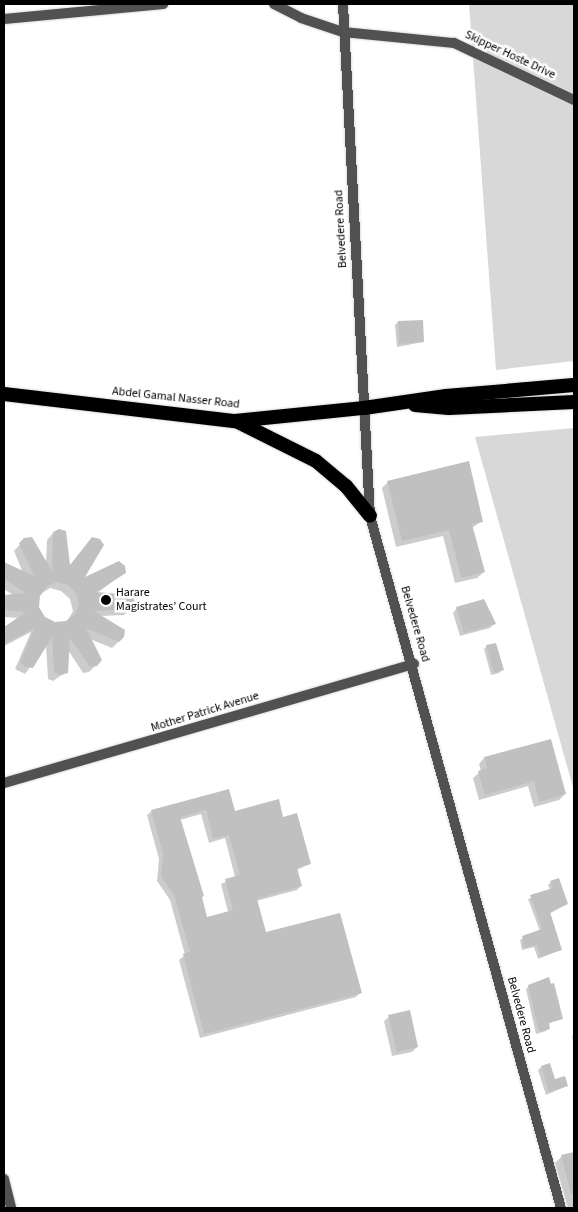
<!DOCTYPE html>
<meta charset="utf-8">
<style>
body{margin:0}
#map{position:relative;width:578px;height:1212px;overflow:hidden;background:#fff;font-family:"Source Sans 3",sans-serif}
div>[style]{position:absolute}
.green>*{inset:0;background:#d8d8d8}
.shadow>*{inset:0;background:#0003}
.building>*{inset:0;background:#c0c0c0}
.roads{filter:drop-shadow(0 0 1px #dbdbdb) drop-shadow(0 0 1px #dbdbdb)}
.minor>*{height:10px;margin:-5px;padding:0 5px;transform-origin:5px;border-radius:5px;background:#515151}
.trunk>*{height:14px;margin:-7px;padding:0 7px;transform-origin:7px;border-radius:7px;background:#000}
.dots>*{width:14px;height:14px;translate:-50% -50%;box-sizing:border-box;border:2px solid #fff;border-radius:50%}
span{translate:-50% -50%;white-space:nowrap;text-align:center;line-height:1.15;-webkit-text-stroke:5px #fff;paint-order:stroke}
.street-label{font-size:12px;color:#000}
.poi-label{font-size:12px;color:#000}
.left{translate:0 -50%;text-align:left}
.frame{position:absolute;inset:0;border:5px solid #000;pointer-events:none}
</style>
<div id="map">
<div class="green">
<div style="clip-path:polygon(469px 4px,574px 4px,574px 361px,496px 370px)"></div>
<div style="clip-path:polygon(574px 428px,574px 791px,475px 437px)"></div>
</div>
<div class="shadow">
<div style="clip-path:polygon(398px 322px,423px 342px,397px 347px,395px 325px)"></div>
<div style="clip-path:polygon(388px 482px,482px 521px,472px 528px,484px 572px,477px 578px,455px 583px,443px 536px,396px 547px,382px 488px)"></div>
<div style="clip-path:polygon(evenodd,53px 533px,69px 567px,82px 580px,125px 572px,96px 594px,131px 608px,124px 615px,100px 616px,123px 637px,112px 648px,90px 639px,96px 665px,89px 672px,83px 673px,68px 650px,66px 672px,53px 681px,48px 679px,46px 645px,25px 674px,15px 669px,31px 632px,4px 646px,4px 628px,19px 618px,4px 617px,4px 596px,13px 595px,4px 589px,4px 563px,23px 573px,14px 551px,25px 539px,46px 564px,47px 540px,53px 533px,50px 588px,61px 591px,70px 599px,73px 611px,66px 623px,54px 623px,44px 618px,38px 607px,39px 595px,50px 588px)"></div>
<div style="clip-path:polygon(457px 608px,490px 611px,495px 623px,490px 628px,460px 636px,453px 613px)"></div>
<div style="clip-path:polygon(487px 646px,502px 670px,499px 673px,491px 675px,484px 649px)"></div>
<div style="clip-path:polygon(484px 758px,565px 794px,559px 800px,534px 807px,528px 786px,479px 800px,473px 778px,481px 771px,479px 764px)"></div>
<div style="clip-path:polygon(evenodd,228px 790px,234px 812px,283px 818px,309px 864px,297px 870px,301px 886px,297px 890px,256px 901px,265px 934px,360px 993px,356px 997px,200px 1038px,179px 960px,185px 955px,170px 900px,157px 881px,159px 859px,147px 815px,152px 811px,228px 790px,201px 814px,209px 843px,225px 838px,235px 877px,221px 884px,228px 912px,206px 918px,180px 820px,201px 814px)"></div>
<div style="clip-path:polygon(551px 882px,567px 904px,549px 914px,560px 950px,538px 959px,534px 947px,522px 950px,520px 940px,540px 931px,528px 899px,550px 890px,548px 885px)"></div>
<div style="clip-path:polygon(529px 986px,561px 1018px,548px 1024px,546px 1031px,536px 1034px,526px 989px)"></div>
<div style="clip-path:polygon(389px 1017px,417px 1047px,412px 1052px,392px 1056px,384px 1021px)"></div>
<div style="clip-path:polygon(574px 1034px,574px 1048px,572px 1036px)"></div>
<div style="clip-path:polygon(541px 1067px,554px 1081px,567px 1086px,546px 1095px,538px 1070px)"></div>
<div style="clip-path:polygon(574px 1153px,574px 1208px,568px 1208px,555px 1163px,561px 1157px)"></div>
</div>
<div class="building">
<div style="clip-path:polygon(423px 320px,424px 342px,399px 344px,398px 321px)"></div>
<div style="clip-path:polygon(469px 461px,483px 522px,472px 524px,485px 572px,461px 578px,449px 530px,402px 541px,387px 481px)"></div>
<div style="clip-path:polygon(evenodd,59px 529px,66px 531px,70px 565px,92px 537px,100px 539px,104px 545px,85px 577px,119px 561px,125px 566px,126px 573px,96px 592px,132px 595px,135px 602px,132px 609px,94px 611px,125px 630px,124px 637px,119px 642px,86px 628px,102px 660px,97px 666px,90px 667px,70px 638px,68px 673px,61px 675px,54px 672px,52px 637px,33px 668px,25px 667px,20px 662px,35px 628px,4px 644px,4px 627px,26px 612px,4px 610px,4px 595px,26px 593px,4px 579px,4px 562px,34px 576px,19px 543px,24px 538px,32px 537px,52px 571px,53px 532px,59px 529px,57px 582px,68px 585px,76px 593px,79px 604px,75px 614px,66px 621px,55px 622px,45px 617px,39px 607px,40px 596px,47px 586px,57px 582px)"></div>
<div style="clip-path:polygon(484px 599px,496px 624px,464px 633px,456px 607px)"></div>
<div style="clip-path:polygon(496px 643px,504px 670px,494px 673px,486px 645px)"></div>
<div style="clip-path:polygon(551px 739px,566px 794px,539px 802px,534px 781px,485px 795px,478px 771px,487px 768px,484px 757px)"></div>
<div style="clip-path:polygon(evenodd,229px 789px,235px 811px,279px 799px,283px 817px,297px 813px,311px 864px,297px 868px,302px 886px,257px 899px,266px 932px,340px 913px,362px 993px,204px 1034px,183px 954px,190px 952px,174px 895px,161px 876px,163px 854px,151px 810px,229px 789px,206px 810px,213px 839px,229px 835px,240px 875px,225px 879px,233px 910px,207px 917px,202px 897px,204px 896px,180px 817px,206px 810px)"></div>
<div style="clip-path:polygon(559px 878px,568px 904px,550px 912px,562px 950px,540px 957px,537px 945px,524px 948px,522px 936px,542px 929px,530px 895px,553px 888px,550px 881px)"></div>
<div style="clip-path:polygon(549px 977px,551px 984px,554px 983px,563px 1019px,549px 1023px,550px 1029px,539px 1032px,528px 985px)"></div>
<div style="clip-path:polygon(410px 1010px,418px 1047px,397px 1052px,388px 1015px)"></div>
<div style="clip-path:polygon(550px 1063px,555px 1079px,565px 1076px,568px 1086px,549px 1092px,541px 1066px)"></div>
<div style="clip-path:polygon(574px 1152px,574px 1194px,571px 1194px,561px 1155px)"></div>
</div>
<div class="roads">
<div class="minor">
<div style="left:274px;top:4px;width:30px;rotate:27deg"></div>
<div style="left:301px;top:18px;width:44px;rotate:18.4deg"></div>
<div style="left:343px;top:32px;width:112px;rotate:5.7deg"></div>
<div style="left:454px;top:43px;width:133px;rotate:25.4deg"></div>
<div style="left:343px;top:4px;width:513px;rotate:86.98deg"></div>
<div style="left:370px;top:516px;width:718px;rotate:74.57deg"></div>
<div style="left:4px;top:19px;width:160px;rotate:-5.4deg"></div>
<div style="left:4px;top:783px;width:427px;rotate:-16.2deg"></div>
<div style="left:4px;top:1179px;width:30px;rotate:76deg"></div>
</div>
<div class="trunk">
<div style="left:4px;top:394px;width:233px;rotate:6.7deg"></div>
<div style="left:235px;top:421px;width:130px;rotate:-5.8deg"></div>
<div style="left:364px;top:408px;width:83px;rotate:-8.3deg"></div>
<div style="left:446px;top:396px;width:128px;rotate:-4.9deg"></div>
<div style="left:415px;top:405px;width:34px;rotate:5deg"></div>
<div style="left:449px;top:408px;width:125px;rotate:-2.7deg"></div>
<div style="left:236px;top:421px;width:89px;rotate:26.6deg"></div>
<div style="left:316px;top:461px;width:39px;rotate:40deg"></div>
<div style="left:346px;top:486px;width:38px;rotate:51deg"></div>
</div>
</div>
<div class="dots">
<div style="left:106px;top:600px;background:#000"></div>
</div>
<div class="street-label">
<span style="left:510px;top:55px;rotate:25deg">Skipper Hoste Drive</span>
<span style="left:341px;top:229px;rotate:-93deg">Belvedere Road</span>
<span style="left:176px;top:398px;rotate:6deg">Abdel Gamal Nasser Road</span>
<span style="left:415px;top:624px;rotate:74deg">Belvedere Road</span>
<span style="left:205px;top:712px;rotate:-17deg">Mother Patrick Avenue</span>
<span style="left:521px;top:1015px;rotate:75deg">Belvedere Road</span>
</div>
<div class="poi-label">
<span class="left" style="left:116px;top:600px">Harare<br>Magistrates’ Court</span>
</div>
<div class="frame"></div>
</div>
